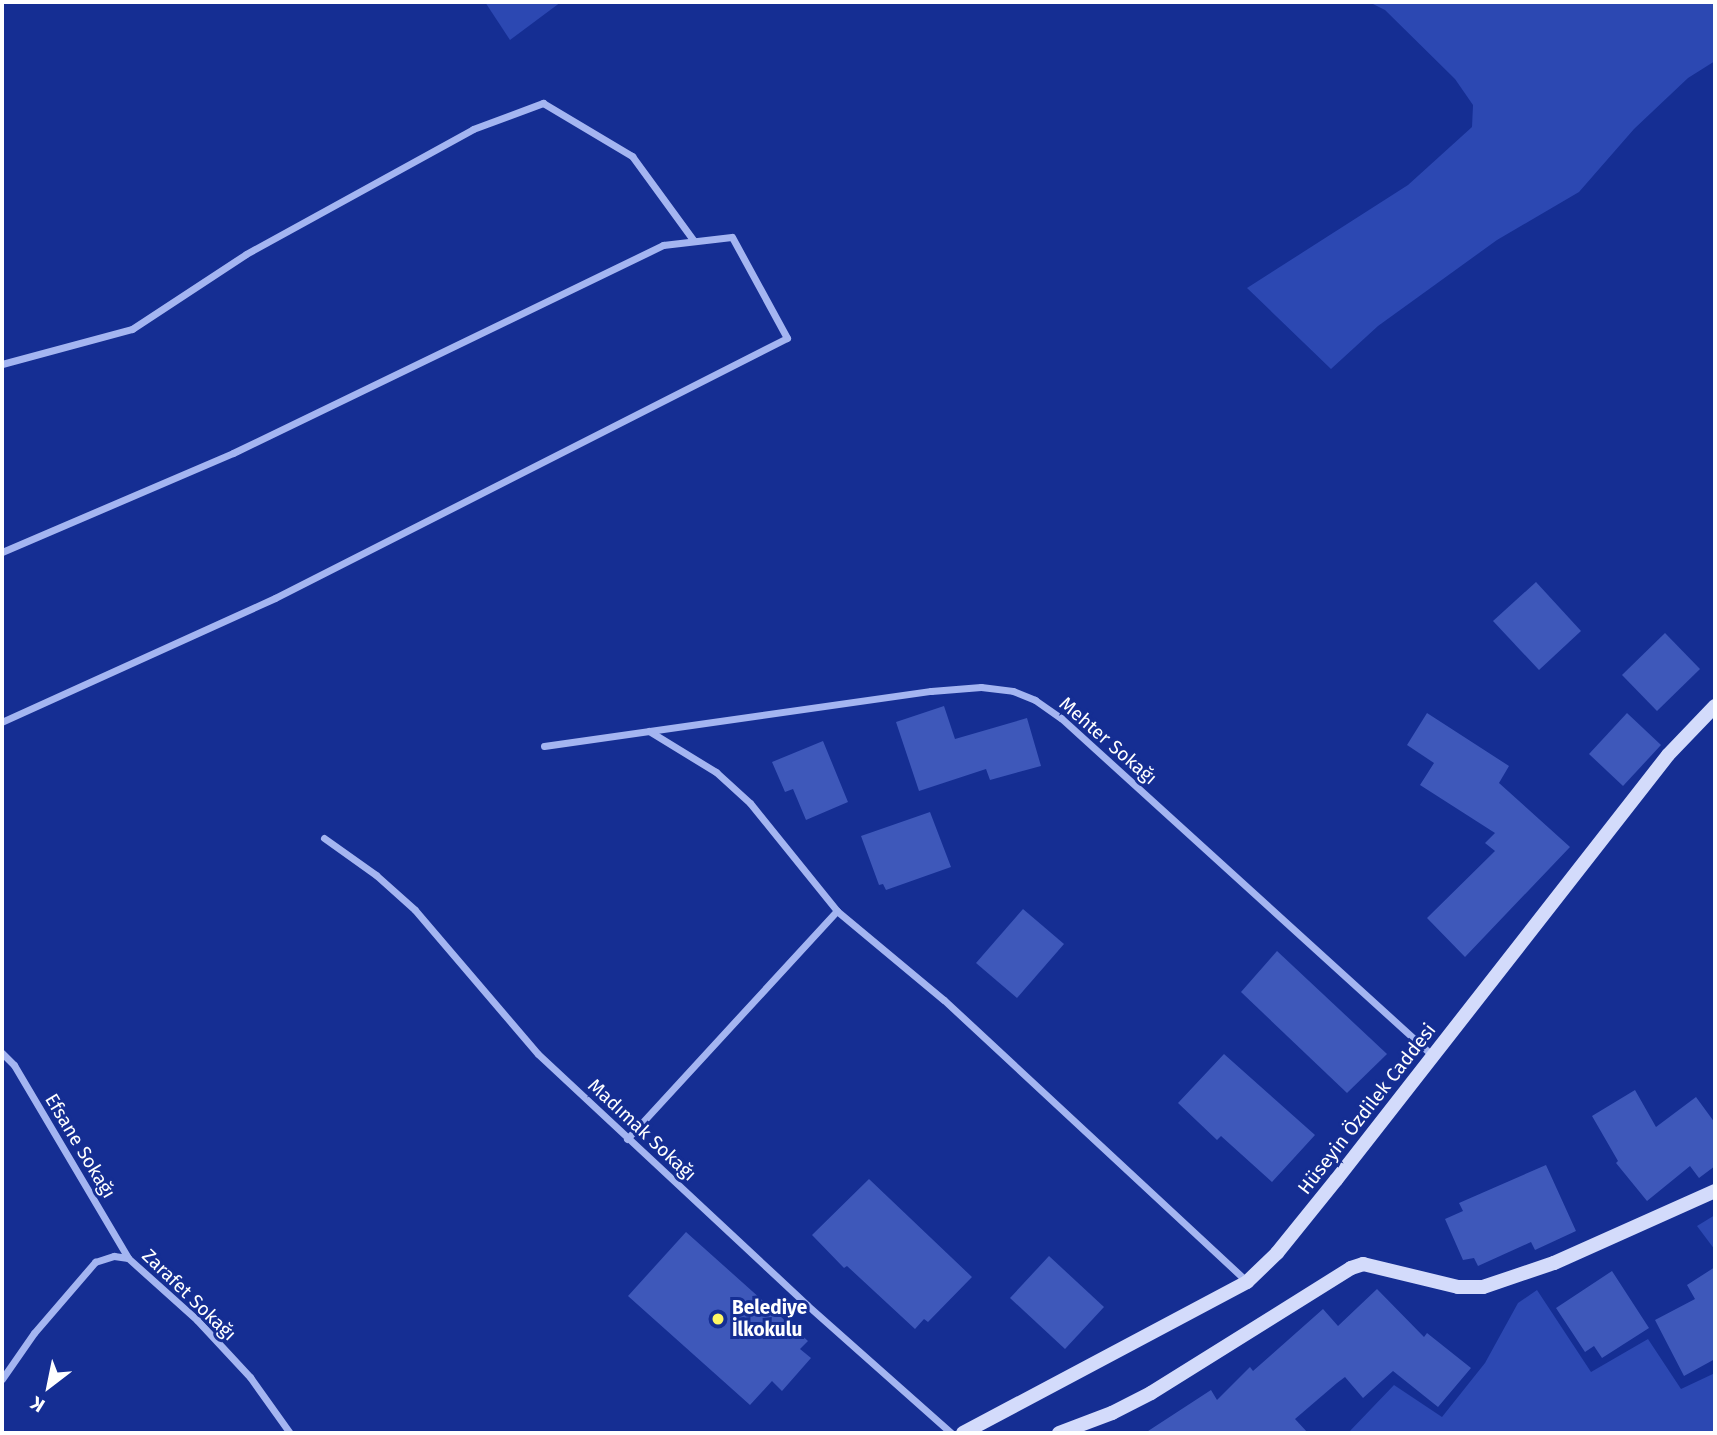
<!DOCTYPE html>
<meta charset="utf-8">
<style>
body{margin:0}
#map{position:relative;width:1717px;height:1435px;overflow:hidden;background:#152e93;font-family:"Fira Sans",sans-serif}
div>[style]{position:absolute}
.green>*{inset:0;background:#2c48b2}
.building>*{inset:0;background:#3e58ba}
.street>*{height:7px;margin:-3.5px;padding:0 3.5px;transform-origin:3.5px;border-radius:3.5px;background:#a4b5f1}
.secondary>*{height:14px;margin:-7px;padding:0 7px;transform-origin:7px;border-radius:7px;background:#d3dbfb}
.dots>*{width:19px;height:19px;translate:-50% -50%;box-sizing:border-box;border:4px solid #152e93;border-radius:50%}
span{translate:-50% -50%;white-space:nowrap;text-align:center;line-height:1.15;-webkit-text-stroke:6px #152e93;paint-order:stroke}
.street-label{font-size:19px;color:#fff}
.poi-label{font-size:19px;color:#fff;font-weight:700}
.left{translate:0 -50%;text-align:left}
.frame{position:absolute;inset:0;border:4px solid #fff;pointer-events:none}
.north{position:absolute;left:14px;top:1351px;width:70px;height:70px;-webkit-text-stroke:5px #152e93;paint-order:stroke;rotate:212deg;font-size:19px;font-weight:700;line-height:28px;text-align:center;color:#fff}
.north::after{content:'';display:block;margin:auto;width:24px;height:32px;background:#fff;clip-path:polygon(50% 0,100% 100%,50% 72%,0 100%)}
</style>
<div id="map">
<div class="green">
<div style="clip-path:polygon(485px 2px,561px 2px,510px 40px)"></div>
<div style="clip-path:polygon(1369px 2px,1715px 2px,1715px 61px,1688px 78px,1634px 129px,1579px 192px,1497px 240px,1378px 326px,1331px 369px,1247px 288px,1408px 185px,1472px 127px,1473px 105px,1455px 79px,1385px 10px)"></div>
<div style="clip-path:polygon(1715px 1215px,1715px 1250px,1697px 1226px)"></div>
<div style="clip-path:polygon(1537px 1290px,1591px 1372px,1648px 1339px,1681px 1389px,1715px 1373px,1715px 1433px,1348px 1433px,1394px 1385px,1442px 1417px,1485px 1363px,1518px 1303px)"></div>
</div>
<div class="building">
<div style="clip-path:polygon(1536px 582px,1581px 631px,1539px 670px,1493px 621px)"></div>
<div style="clip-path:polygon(1665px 633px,1700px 669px,1657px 711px,1622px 675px)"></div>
<div style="clip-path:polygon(944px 706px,955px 739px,1027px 718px,1041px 766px,990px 780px,986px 769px,919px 791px,896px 722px)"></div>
<div style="clip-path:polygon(1427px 713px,1509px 766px,1499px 783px,1570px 847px,1465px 957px,1427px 918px,1495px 851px,1485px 843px,1495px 833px,1420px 785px,1434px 763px,1407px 745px)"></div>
<div style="clip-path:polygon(1627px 713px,1661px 745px,1623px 786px,1589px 754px)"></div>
<div style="clip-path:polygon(823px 741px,848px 802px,806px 820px,793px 789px,785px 792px,772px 762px)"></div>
<div style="clip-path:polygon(930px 812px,951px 867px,886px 890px,883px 884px,879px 885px,861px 836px)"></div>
<div style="clip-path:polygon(1023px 909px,1064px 944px,1017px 998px,976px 963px)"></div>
<div style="clip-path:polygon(1277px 951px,1387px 1054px,1347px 1093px,1241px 992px)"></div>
<div style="clip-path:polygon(1224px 1054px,1315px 1135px,1272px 1182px,1221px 1136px,1217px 1140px,1178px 1103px)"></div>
<div style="clip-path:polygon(1635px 1090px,1656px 1127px,1696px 1097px,1715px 1123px,1715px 1166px,1699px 1178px,1690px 1166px,1647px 1201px,1616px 1163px,1618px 1161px,1592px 1116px)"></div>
<div style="clip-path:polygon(1546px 1165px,1576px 1231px,1535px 1250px,1531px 1242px,1478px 1266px,1474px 1258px,1463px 1260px,1445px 1219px,1463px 1211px,1459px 1203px)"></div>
<div style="clip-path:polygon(869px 1179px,972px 1277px,928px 1322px,924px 1319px,915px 1329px,847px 1266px,844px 1268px,812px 1235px)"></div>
<div style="clip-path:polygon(686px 1232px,808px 1341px,800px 1349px,811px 1358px,782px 1391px,772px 1381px,750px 1405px,628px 1296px)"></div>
<div style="clip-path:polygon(1049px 1256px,1104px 1307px,1065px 1349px,1010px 1298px)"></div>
<div style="clip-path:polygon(1715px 1267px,1715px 1359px,1684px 1376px,1655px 1320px,1695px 1299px,1687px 1285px)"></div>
<div style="clip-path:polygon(1612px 1271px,1649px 1328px,1602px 1358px,1594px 1346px,1585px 1352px,1556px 1308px)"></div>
<div style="clip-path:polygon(1377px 1289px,1424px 1337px,1427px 1333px,1471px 1368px,1438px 1407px,1393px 1371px,1363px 1398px,1345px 1377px,1337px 1383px,1295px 1419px,1308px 1433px,1145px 1433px,1211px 1390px,1217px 1400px,1250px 1367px,1253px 1371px,1323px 1309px,1338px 1326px)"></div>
</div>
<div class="street">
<div style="left:2px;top:364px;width:135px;rotate:-15.1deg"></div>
<div style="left:132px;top:329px;width:136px;rotate:-33.3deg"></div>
<div style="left:246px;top:254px;width:259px;rotate:-28.8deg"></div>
<div style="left:473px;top:129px;width:75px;rotate:-20.4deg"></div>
<div style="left:543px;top:103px;width:104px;rotate:30.8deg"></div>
<div style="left:632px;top:156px;width:105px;rotate:53.9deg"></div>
<div style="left:2px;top:552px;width:251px;rotate:-23.2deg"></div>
<div style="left:233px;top:453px;width:478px;rotate:-25.8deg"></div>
<div style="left:663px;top:245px;width:69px;rotate:-6.6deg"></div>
<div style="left:732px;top:237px;width:115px;rotate:61.4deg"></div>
<div style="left:787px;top:338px;width:574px;rotate:153.08deg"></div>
<div style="left:275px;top:598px;width:300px;rotate:155.6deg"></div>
<div style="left:649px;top:731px;width:79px;rotate:31.5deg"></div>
<div style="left:716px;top:772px;width:46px;rotate:42.4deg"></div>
<div style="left:750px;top:803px;width:139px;rotate:51.1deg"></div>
<div style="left:837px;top:911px;width:139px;rotate:39.8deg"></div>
<div style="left:944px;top:1000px;width:414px;rotate:42.9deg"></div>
<div style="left:544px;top:746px;width:391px;rotate:-8.1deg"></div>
<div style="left:931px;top:691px;width:50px;rotate:-4.6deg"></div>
<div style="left:981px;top:687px;width:32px;rotate:7deg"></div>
<div style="left:1013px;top:691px;width:24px;rotate:22deg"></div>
<div style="left:1035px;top:700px;width:32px;rotate:35deg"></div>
<div style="left:1061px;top:718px;width:503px;rotate:42.26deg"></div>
<div style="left:324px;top:838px;width:64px;rotate:35.4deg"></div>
<div style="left:376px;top:875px;width:52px;rotate:41.9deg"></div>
<div style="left:415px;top:910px;width:189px;rotate:49.5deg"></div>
<div style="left:538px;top:1054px;width:368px;rotate:43deg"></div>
<div style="left:807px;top:1305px;width:193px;rotate:41.6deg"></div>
<div style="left:2px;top:1053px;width:17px;rotate:45deg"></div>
<div style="left:14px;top:1065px;width:224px;rotate:59.4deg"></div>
<div style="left:627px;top:1139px;width:310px;rotate:-47.4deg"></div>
<div style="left:2px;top:1379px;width:56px;rotate:-55.2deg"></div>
<div style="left:34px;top:1333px;width:94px;rotate:-49.3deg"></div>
<div style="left:95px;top:1262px;width:20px;rotate:-18deg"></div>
<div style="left:114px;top:1256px;width:14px;rotate:8deg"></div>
<div style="left:128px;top:1258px;width:93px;rotate:41.9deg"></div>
<div style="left:197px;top:1320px;width:78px;rotate:47.1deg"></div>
<div style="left:250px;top:1377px;width:69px;rotate:54.5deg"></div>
</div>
<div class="secondary">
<div style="left:963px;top:1433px;width:322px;rotate:-28deg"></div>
<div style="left:1247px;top:1282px;width:42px;rotate:-44deg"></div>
<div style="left:1277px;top:1253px;width:94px;rotate:-51.1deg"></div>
<div style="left:1336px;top:1180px;width:539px;rotate:-52deg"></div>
<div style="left:1668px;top:755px;width:68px;rotate:-46.2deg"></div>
<div style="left:1059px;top:1433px;width:57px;rotate:-20.7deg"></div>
<div style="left:1112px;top:1413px;width:44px;rotate:-27.1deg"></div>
<div style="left:1151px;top:1393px;width:236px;rotate:-32deg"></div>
<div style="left:1351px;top:1268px;width:13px;rotate:-18deg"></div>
<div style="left:1363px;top:1264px;width:98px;rotate:13.6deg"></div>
<div style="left:1458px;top:1287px;width:25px"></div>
<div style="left:1483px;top:1287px;width:75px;rotate:-18.7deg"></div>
<div style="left:1554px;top:1263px;width:176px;rotate:-24.1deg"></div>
</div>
<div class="dots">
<div style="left:718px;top:1319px;background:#fff764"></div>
</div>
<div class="street-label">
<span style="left:1108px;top:741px;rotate:41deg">Mehter Sokağı</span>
<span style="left:1367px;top:1109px;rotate:-52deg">Hüseyin Özdilek Caddesi</span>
<span style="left:642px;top:1130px;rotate:43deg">Madımak Sokağı</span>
<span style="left:80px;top:1146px;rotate:59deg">Efsane Sokağı</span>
<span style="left:189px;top:1295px;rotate:44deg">Zarafet Sokağı</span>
</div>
<div class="poi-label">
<span class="left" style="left:732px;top:1319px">Belediye<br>İlkokulu</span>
</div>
<div class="frame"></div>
<div class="north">K</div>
</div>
